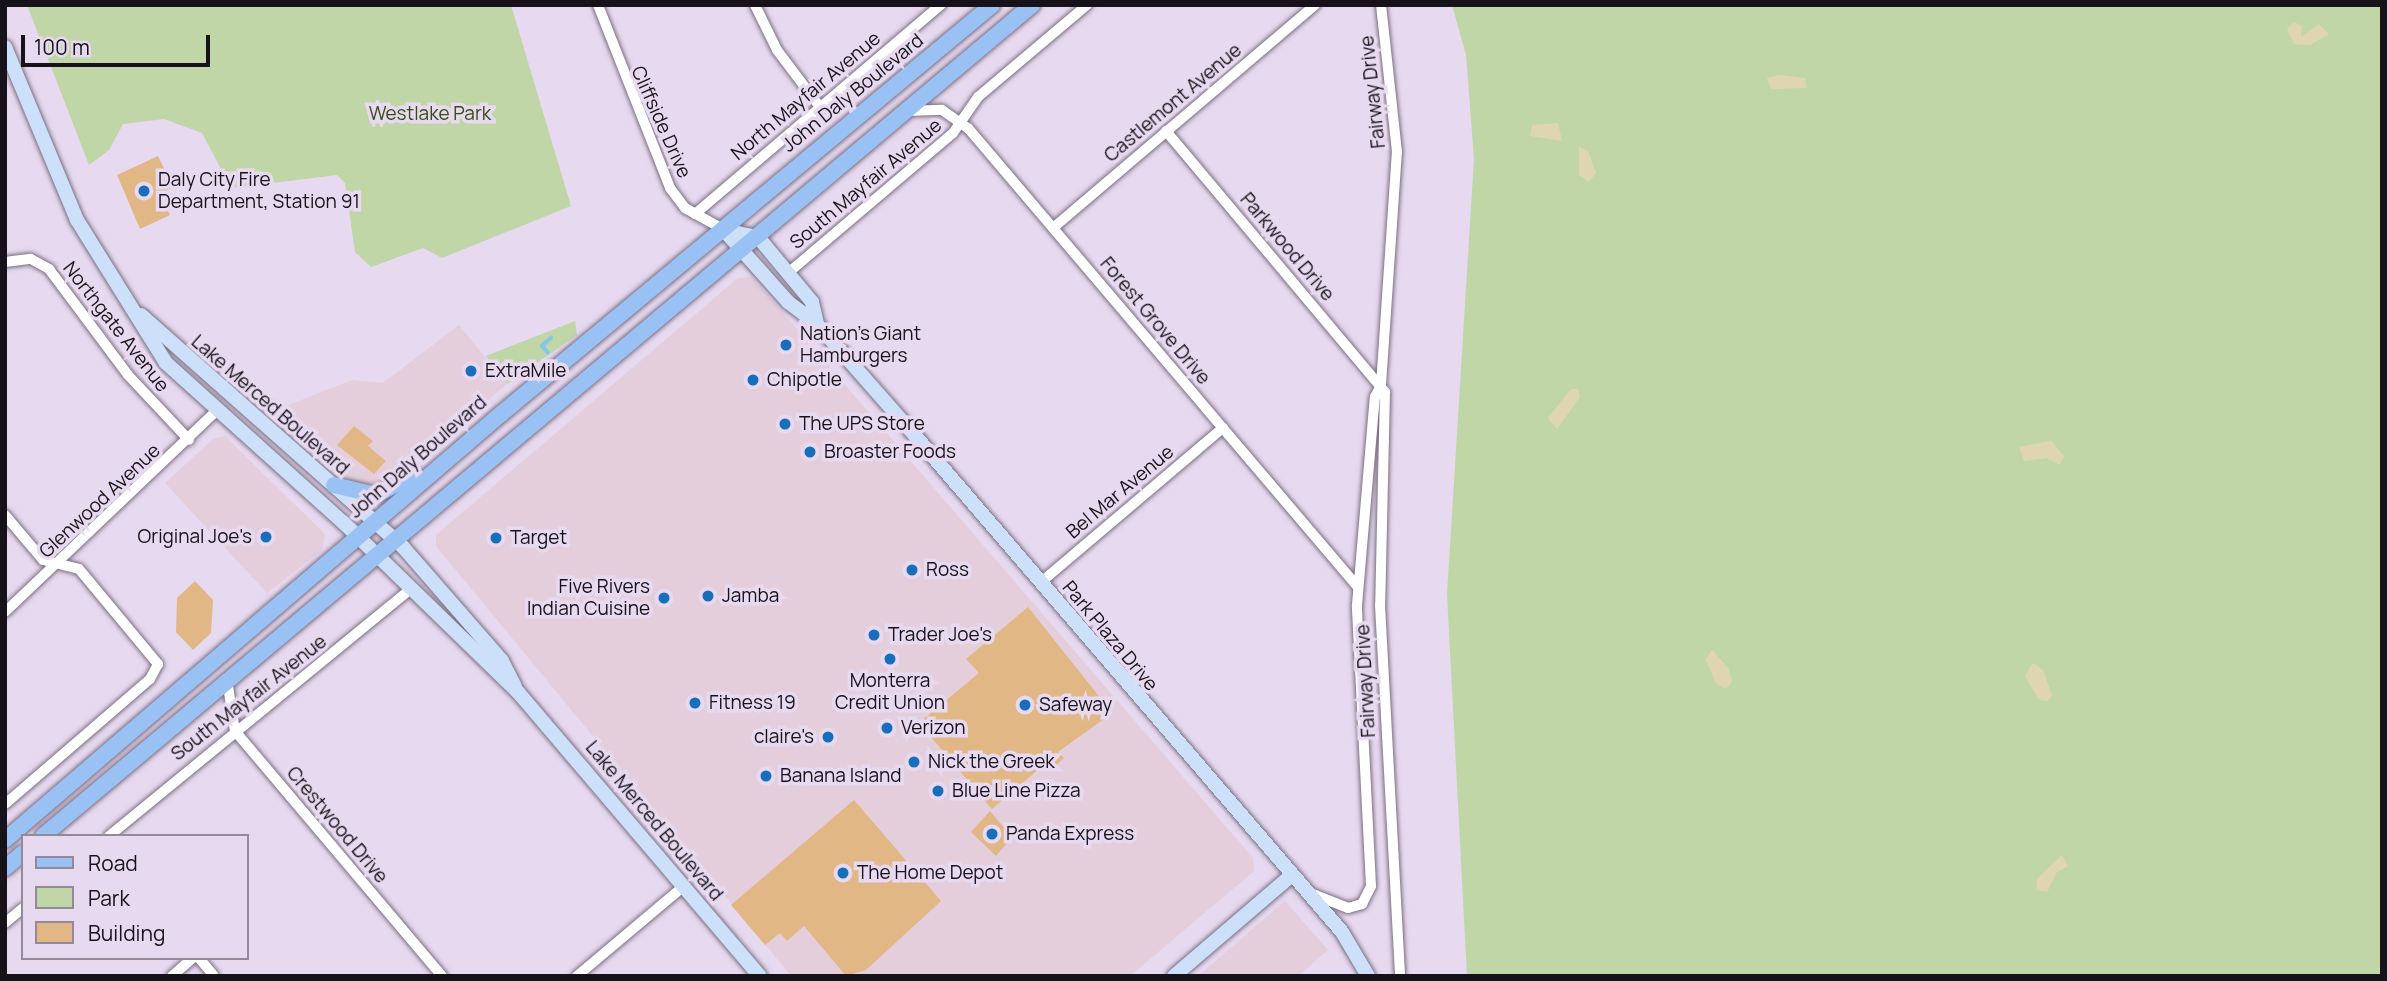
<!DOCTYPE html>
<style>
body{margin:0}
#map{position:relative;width:2387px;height:981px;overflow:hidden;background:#e7d9ef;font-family:Manrope,sans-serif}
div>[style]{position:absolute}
.commercial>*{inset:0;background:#e4cedb}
.green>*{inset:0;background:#c1d6a7}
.sand>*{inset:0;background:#dfd6b1}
.stream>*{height:3.5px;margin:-1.75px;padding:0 1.75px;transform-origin:1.75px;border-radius:1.75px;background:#82c7e4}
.building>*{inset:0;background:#e1b786}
.roads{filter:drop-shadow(0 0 2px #7b6f82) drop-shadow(0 0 2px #7b6f82)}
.street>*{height:10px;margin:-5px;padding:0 5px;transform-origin:5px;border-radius:5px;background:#fff}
.secondary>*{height:14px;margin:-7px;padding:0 7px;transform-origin:7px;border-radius:7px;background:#cce0fa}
.primary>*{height:16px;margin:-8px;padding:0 8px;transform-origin:8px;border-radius:8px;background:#99c1f4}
.dots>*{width:19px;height:19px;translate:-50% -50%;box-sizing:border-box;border:4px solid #e7d9ef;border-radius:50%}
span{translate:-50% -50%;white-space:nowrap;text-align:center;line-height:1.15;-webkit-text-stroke:7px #e7d9ef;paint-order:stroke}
.street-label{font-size:19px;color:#171219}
.park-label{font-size:19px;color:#384e11}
.poi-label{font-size:19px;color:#171219}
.left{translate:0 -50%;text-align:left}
.right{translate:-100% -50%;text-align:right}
.frame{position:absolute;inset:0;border:7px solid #171219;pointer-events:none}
.legend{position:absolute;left:21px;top:834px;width:228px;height:126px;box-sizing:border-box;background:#e7d9ef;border:2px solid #948999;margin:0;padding:9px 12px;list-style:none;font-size:21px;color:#171219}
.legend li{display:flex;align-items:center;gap:14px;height:35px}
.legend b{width:35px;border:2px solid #948999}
.scale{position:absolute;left:21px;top:35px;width:189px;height:32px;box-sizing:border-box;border:4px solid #171219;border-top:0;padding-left:9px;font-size:21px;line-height:24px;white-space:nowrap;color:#171219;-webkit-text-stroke:5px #e7d9ef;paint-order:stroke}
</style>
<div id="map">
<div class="commercial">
<div style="clip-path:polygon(752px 277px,1253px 858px,1254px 871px,1130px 976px,791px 976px,436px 546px,436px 535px,738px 278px)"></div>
<div style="clip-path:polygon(459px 325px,507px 384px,398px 476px,381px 484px,357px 483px,340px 474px,231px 381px,289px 405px,352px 380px,383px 383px)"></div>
<div style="clip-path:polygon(225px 436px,325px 534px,322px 550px,267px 593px,165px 483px,213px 439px)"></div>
<div style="clip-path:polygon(1285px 901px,1328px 950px,1298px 976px,1198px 976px)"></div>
</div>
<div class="green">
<div style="clip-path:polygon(27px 5px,511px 5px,571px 206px,442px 258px,423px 248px,371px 267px,355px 252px,345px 183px,337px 175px,231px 188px,202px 133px,164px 119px,123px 124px,109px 150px,89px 165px)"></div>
<div style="clip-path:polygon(1452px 5px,2382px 5px,2382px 976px,1467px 976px,1447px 594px,1474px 159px,1466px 55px)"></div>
<div style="clip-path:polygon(575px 321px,577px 335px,507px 384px,486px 356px)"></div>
</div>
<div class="sand">
<div style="clip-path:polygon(2294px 22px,2302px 26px,2301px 37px,2319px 24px,2329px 34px,2310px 45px,2294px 44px,2287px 29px)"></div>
<div style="clip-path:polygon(1779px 75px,1805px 78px,1807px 88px,1771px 89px,1767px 78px)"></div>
<div style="clip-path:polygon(1558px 123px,1562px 141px,1530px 136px,1532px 125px)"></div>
<div style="clip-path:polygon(1579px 147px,1588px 151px,1596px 173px,1589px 182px,1579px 175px)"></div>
<div style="clip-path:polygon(1571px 389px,1578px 389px,1580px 397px,1557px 429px,1548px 418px)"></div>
<div style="clip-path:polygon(2051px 441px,2064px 456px,2060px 465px,2047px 458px,2024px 461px,2019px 447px)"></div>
<div style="clip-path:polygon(1712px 650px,1729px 669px,1732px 682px,1726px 689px,1716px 684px,1706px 659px)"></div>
<div style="clip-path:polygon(2033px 663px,2043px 670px,2052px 695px,2048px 701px,2039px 700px,2025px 676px)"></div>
<div style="clip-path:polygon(2062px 855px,2068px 866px,2057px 872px,2047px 892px,2036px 890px,2037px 879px)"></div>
</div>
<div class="stream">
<div style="left:548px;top:353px;width:9px;rotate:-131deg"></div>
<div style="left:542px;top:346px;width:12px;rotate:-42deg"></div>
</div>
<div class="building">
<div style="clip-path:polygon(158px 156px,173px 187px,160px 194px,170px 215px,140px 229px,117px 175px)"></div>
<div style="clip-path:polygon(354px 426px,373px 441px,368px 446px,386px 461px,374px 474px,337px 445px)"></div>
<div style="clip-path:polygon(195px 581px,213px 600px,211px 633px,193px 650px,176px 632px,177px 598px)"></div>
<div style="clip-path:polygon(1028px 607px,1109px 709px,1100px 714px,1104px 719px,1058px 752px,1064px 758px,1052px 769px,1046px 763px,992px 809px,919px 723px,979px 673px,966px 659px)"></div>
<div style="clip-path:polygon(854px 800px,941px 901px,866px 970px,846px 976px,804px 926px,787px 941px,780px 933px,765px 945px,731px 905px)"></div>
<div style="clip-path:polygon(990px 811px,1012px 837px,996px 856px,971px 832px)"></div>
</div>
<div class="roads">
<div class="street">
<div style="left:598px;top:5px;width:197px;rotate:68.5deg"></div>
<div style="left:670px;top:188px;width:25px;rotate:53deg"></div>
<div style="left:685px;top:208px;width:43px;rotate:28.9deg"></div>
<div style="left:755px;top:5px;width:50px;rotate:63.9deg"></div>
<div style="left:777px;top:50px;width:71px;rotate:53deg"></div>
<div style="left:908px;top:111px;width:34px;rotate:-2deg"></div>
<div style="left:942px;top:110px;width:32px;rotate:35deg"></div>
<div style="left:968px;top:128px;width:601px;rotate:49.66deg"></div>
<div style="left:1166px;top:131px;width:341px;rotate:50deg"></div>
<div style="left:1385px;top:392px;width:213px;rotate:91.3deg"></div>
<div style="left:1380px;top:605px;width:372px;rotate:86.9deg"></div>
<div style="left:695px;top:214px;width:323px;rotate:-40.4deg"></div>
<div style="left:1053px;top:228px;width:344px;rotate:-40.4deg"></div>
<div style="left:5px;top:262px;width:26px;rotate:-7deg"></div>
<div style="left:31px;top:259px;width:21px;rotate:29deg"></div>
<div style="left:49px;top:269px;width:132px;rotate:53.3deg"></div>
<div style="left:128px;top:375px;width:89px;rotate:46.8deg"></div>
<div style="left:788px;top:273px;width:216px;rotate:-40.3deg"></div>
<div style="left:953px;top:133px;width:44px;rotate:-55.2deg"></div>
<div style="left:978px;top:97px;width:143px;rotate:-40.2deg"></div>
<div style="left:5px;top:515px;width:59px;rotate:49.8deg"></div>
<div style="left:43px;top:560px;width:37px;rotate:14deg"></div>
<div style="left:79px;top:569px;width:124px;rotate:50.3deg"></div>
<div style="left:158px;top:664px;width:17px;rotate:118deg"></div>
<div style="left:150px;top:679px;width:191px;rotate:139.2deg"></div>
<div style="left:1040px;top:583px;width:240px;rotate:-40.3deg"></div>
<div style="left:5px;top:612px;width:290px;rotate:-43.6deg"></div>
<div style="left:228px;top:686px;width:46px;rotate:81.2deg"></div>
<div style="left:235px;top:731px;width:321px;rotate:49.8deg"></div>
<div style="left:109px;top:836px;width:390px;rotate:-39.3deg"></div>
<div style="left:1310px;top:893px;width:41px;rotate:21.5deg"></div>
<div style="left:1348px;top:908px;width:15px;rotate:-16deg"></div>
<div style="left:1362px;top:904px;width:20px;rotate:-63deg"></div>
<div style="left:1371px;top:886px;width:281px;rotate:-92.9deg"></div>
<div style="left:1357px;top:605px;width:209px;rotate:-85.1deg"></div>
<div style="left:1375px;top:397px;width:13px;rotate:-63deg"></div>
<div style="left:1381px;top:385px;width:234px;rotate:-86.1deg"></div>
<div style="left:1397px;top:152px;width:148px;rotate:-96.2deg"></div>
<div style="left:5px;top:923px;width:23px;rotate:-40deg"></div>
<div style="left:199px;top:958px;width:23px;rotate:50deg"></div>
<div style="left:172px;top:976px;width:28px;rotate:-41deg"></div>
<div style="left:577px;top:976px;width:140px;rotate:-40.1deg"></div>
</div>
<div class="secondary">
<div style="left:5px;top:47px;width:187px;rotate:67.4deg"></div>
<div style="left:77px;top:220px;width:168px;rotate:58.1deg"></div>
<div style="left:166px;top:363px;width:239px;rotate:42deg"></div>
<div style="left:344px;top:523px;width:243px;rotate:44.2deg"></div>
<div style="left:518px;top:692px;width:373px;rotate:49.6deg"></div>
<div style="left:723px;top:229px;width:98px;rotate:48.3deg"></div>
<div style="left:788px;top:302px;width:36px;rotate:37deg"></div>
<div style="left:817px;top:324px;width:152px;rotate:48.7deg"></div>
<div style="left:917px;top:438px;width:652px;rotate:49.29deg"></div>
<div style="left:1342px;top:932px;width:51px;rotate:59.4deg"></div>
<div style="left:724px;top:230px;width:35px;rotate:12deg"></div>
<div style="left:758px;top:237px;width:85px;rotate:50.3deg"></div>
<div style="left:812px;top:302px;width:23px;rotate:77deg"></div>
<div style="left:141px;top:315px;width:350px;rotate:41.5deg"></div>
<div style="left:403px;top:547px;width:151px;rotate:49deg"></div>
<div style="left:502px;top:661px;width:28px;rotate:63deg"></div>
<div style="left:1174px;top:976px;width:155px;rotate:-40.6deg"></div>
</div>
<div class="primary">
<div style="left:334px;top:485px;width:43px;rotate:13.4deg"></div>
<div style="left:376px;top:495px;width:42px;rotate:-28.4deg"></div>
<div style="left:43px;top:836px;width:1292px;rotate:-40.04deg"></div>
<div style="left:5px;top:840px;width:654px;rotate:-40.66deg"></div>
<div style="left:501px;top:414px;width:639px;rotate:-39.79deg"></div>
<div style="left:5px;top:868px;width:23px;rotate:-40deg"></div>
</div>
</div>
<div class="dots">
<div style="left:144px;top:191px;background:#196ebc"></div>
<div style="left:786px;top:345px;background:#196ebc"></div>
<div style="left:471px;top:371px;background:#196ebc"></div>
<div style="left:753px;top:380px;background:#196ebc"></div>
<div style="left:785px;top:424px;background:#196ebc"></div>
<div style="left:810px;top:452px;background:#196ebc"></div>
<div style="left:266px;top:537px;background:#196ebc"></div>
<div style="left:496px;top:538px;background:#196ebc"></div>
<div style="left:912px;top:570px;background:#196ebc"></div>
<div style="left:708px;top:596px;background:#196ebc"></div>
<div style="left:664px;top:598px;background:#196ebc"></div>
<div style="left:874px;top:635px;background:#196ebc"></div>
<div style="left:890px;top:659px;background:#196ebc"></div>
<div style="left:695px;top:703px;background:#196ebc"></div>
<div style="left:1025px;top:705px;background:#196ebc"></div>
<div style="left:887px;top:728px;background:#196ebc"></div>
<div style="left:828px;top:737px;background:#196ebc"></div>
<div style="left:914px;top:762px;background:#196ebc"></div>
<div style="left:766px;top:776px;background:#196ebc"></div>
<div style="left:938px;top:791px;background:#196ebc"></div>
<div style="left:992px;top:834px;background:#196ebc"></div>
<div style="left:843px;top:873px;background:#196ebc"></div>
</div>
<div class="street-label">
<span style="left:1373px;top:92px;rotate:-96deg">Fairway Drive</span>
<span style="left:853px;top:93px;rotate:-39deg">John Daly Boulevard</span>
<span style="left:806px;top:96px;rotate:-40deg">North Mayfair Avenue</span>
<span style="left:1173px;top:103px;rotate:-40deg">Castlemont Avenue</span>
<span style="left:661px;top:122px;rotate:66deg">Cliffside Drive</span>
<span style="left:866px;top:184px;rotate:-40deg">South Mayfair Avenue</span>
<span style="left:1287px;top:247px;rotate:50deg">Parkwood Drive</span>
<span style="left:1155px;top:321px;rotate:50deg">Forest Grove Drive</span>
<span style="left:116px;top:327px;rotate:52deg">Northgate Avenue</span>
<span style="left:270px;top:405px;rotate:41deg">Lake Merced Boulevard</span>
<span style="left:418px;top:457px;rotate:-41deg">John Daly Boulevard</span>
<span style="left:1120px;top:492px;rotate:-40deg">Bel Mar Avenue</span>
<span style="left:100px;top:501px;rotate:-43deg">Glenwood Avenue</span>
<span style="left:1110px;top:636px;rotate:50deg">Park Plaza Drive</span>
<span style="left:1366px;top:681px;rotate:-93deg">Fairway Drive</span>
<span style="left:249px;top:698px;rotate:-38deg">South Mayfair Avenue</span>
<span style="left:654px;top:821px;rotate:50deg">Lake Merced Boulevard</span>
<span style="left:337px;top:825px;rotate:50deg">Crestwood Drive</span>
</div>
<div class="park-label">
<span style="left:430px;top:114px">Westlake Park</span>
</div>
<div class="poi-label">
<span class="left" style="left:158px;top:191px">Daly City Fire<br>Department, Station 91</span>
<span class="left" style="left:800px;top:345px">Nation's Giant<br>Hamburgers</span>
<span class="left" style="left:485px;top:371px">ExtraMile</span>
<span class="left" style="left:767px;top:380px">Chipotle</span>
<span class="left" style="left:799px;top:424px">The UPS Store</span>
<span class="left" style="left:824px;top:452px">Broaster Foods</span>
<span class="right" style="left:252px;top:537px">Original Joe's</span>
<span class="left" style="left:510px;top:538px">Target</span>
<span class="left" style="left:926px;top:570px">Ross</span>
<span class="right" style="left:650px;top:598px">Five Rivers<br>Indian Cuisine</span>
<span class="left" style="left:722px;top:596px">Jamba</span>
<span class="left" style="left:888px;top:635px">Trader Joe's</span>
<span style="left:890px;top:692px">Monterra<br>Credit Union</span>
<span class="left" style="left:709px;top:703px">Fitness 19</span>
<span class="left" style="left:1039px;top:705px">Safeway</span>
<span class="left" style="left:901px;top:728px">Verizon</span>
<span class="right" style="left:814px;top:737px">claire's</span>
<span class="left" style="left:928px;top:762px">Nick the Greek</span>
<span class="left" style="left:780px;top:776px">Banana Island</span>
<span class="left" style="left:952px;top:791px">Blue Line Pizza</span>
<span class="left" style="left:1006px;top:834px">Panda Express</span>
<span class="left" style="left:857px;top:873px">The Home Depot</span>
</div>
<div class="frame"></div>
<ul class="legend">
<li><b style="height:9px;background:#99c1f4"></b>Road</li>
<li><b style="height:19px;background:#c1d6a7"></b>Park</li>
<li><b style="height:19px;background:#e1b786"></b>Building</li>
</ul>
<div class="scale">100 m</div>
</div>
